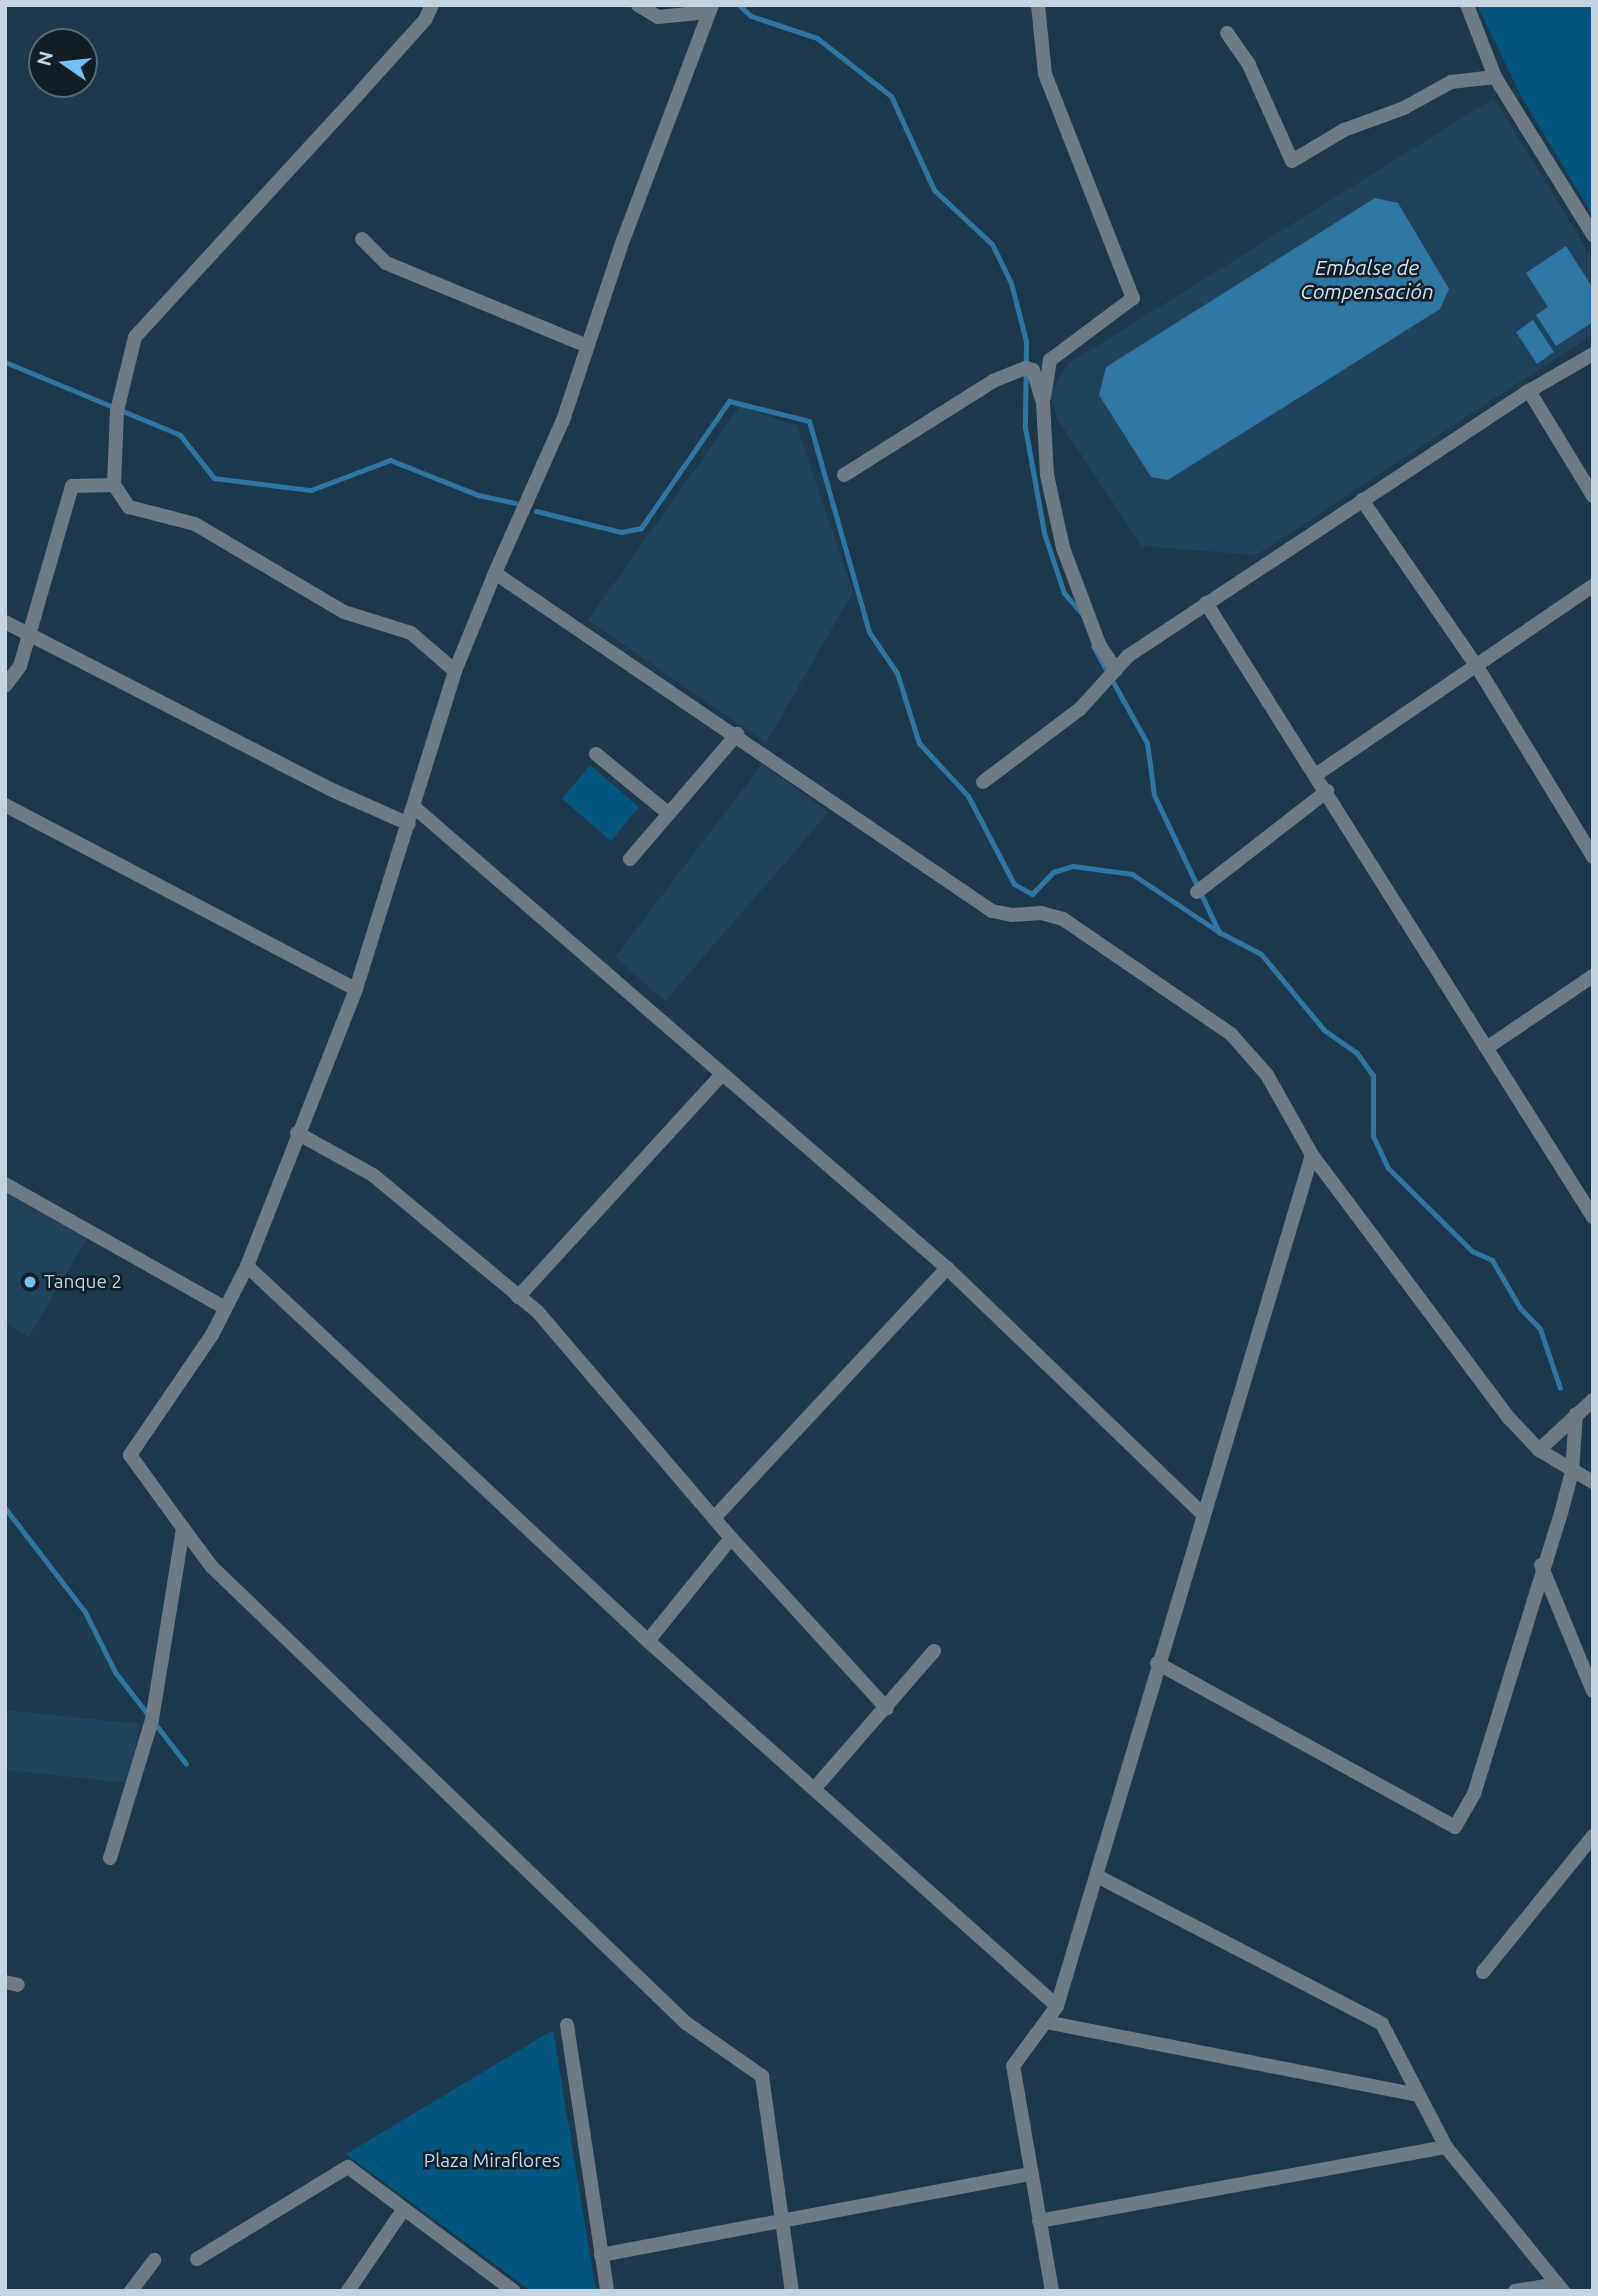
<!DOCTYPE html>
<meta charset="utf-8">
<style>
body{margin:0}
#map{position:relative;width:1598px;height:2296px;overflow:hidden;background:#1c384a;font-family:Ubuntu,sans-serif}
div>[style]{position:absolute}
.built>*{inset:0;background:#20435a}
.green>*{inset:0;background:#04557f}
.water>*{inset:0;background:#2e76a4}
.stream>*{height:5px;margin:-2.5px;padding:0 2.5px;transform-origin:2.5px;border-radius:2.5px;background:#2e76a4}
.minor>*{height:14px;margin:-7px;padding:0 7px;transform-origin:7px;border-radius:7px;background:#6e7a84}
.tertiary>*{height:14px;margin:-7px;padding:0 7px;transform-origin:7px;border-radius:7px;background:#6e7a84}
.dots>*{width:19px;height:19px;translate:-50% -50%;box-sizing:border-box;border:4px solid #121e26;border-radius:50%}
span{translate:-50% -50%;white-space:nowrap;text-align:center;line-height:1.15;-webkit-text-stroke:5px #121e26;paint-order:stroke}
.poi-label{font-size:19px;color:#c4d4e0}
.left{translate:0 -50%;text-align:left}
.park-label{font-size:19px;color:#b8dcf6}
.water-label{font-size:21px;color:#d1e3f0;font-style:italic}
.frame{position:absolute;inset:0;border:7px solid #c4d4e0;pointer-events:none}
.north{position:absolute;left:28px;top:28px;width:70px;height:70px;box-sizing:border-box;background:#121e26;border:2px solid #596770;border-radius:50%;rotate:284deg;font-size:19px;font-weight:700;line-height:28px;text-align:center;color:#c4d4e0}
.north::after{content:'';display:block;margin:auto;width:24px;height:32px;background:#74c0f6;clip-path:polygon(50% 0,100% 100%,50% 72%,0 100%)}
</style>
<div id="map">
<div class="built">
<div style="clip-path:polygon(1494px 98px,1593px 259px,1593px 334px,1256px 555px,1142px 546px,1057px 418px,1049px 394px,1068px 364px)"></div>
<div style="clip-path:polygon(740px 406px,797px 426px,853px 592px,766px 743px,588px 620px)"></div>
<div style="clip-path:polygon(762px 764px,829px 812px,665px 1001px,615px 957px)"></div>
<div style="clip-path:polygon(5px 1193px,87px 1238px,29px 1337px,5px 1322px)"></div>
<div style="clip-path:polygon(5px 1710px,140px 1724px,127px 1783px,5px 1770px)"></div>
</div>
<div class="green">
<div style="clip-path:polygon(1477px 5px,1593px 5px,1593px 216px,1522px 98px)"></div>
<div style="clip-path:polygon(590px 765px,639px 807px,611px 841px,562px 799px)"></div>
<div style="clip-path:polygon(553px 2030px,596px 2291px,531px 2291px,346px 2154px)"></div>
</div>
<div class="water">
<div style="clip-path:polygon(1375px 198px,1398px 203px,1449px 289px,1440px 309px,1168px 480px,1151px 477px,1099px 395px,1106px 367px)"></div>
<div style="clip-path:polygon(1566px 246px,1593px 288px,1593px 322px,1556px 346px,1536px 315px,1548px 307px,1526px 273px)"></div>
<div style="clip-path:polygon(1533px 320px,1554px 352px,1537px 364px,1516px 332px)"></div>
</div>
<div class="stream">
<div style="left:739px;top:5px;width:16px;rotate:43deg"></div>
<div style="left:751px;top:16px;width:70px;rotate:18.4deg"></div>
<div style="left:817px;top:38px;width:94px;rotate:38.1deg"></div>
<div style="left:891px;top:96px;width:103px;rotate:65.4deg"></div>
<div style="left:934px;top:190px;width:79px;rotate:43deg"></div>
<div style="left:992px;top:244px;width:43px;rotate:64deg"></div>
<div style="left:1011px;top:283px;width:60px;rotate:75.5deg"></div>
<div style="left:1026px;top:341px;width:86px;rotate:90.7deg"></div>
<div style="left:1025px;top:427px;width:108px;rotate:79.8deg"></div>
<div style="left:1044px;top:533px;width:63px;rotate:71.6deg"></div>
<div style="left:1064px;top:593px;width:28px;rotate:49deg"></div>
<div style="left:5px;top:362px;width:190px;rotate:22.6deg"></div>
<div style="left:180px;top:435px;width:55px;rotate:51.7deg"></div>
<div style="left:214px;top:478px;width:98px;rotate:7.1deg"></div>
<div style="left:311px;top:490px;width:85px;rotate:-20.8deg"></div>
<div style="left:390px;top:460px;width:95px;rotate:21.7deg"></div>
<div style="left:478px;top:495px;width:38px;rotate:12deg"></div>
<div style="left:536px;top:511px;width:88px;rotate:13.9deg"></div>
<div style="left:621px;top:532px;width:20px;rotate:-11deg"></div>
<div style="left:641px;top:528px;width:155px;rotate:-55.3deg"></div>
<div style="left:729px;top:401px;width:82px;rotate:14deg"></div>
<div style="left:809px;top:421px;width:219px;rotate:74.1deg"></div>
<div style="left:869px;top:632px;width:50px;rotate:55.7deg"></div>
<div style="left:897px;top:673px;width:73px;rotate:72.6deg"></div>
<div style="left:919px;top:743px;width:72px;rotate:47.2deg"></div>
<div style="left:968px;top:796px;width:99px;rotate:62.4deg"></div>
<div style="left:1014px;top:884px;width:21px;rotate:29deg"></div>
<div style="left:1032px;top:894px;width:30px;rotate:-46deg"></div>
<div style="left:1053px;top:872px;width:21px;rotate:-17deg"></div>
<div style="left:1073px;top:866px;width:60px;rotate:7.7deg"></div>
<div style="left:1132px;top:874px;width:105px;rotate:33.7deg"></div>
<div style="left:1093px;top:646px;width:111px;rotate:60.9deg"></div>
<div style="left:1147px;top:743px;width:52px;rotate:82.3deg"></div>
<div style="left:1154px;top:795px;width:152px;rotate:64.6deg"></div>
<div style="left:1219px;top:932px;width:47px;rotate:27.6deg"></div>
<div style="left:1261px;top:954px;width:99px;rotate:50.3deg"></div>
<div style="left:1324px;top:1030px;width:39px;rotate:35deg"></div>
<div style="left:1356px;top:1052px;width:29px;rotate:54deg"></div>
<div style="left:1373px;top:1075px;width:61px;rotate:90deg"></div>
<div style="left:1373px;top:1136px;width:35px;rotate:65deg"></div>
<div style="left:1388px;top:1168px;width:118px;rotate:44.7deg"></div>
<div style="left:1472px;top:1251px;width:22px;rotate:24deg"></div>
<div style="left:1492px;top:1260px;width:56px;rotate:59.7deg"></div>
<div style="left:1520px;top:1308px;width:29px;rotate:46deg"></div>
<div style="left:1540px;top:1329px;width:62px;rotate:71.3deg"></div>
<div style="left:5px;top:1508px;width:131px;rotate:52.4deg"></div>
<div style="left:85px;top:1612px;width:67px;rotate:63.4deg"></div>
<div style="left:115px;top:1672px;width:116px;rotate:52.3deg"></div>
</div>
<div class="minor">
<div style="left:638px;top:5px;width:23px;rotate:31deg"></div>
<div style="left:658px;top:17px;width:50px;rotate:-5.7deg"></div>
<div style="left:1038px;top:5px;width:69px;rotate:84.2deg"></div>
<div style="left:1045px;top:74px;width:241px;rotate:68.6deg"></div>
<div style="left:1133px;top:298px;width:104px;rotate:143.2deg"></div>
<div style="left:1050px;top:360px;width:37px;rotate:99deg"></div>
<div style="left:1467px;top:5px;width:77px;rotate:68.7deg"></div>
<div style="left:1227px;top:33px;width:39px;rotate:55deg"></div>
<div style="left:1249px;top:65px;width:105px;rotate:65.9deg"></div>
<div style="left:1292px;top:161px;width:61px;rotate:-30.8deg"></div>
<div style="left:1344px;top:130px;width:64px;rotate:-20.1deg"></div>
<div style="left:1404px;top:108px;width:54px;rotate:-29deg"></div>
<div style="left:1451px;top:82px;width:44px;rotate:-6.5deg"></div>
<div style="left:1495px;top:77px;width:186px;rotate:58.2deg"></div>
<div style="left:362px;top:239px;width:34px;rotate:45deg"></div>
<div style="left:386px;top:263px;width:217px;rotate:22.4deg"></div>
<div style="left:1529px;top:391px;width:123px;rotate:58.6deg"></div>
<div style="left:844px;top:475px;width:176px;rotate:-32.2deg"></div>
<div style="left:993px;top:381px;width:35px;rotate:-22deg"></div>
<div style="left:1026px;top:368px;width:7px;rotate:16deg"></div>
<div style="left:1033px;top:370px;width:34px;rotate:73deg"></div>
<div style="left:1043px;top:403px;width:72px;rotate:86.8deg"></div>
<div style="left:1047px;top:475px;width:75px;rotate:77.6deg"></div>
<div style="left:1063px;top:548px;width:103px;rotate:69.4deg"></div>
<div style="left:1099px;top:644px;width:31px;rotate:57deg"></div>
<div style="left:114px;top:485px;width:27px;rotate:56deg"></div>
<div style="left:129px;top:507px;width:68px;rotate:14.4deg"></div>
<div style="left:195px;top:524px;width:173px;rotate:30.6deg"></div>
<div style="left:344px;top:612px;width:70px;rotate:17.4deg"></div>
<div style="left:411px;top:633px;width:58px;rotate:40.8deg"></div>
<div style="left:1362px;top:500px;width:201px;rotate:55.4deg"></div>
<div style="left:1476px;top:665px;width:225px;rotate:58.6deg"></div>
<div style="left:1206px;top:603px;width:726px;rotate:57.78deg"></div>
<div style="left:5px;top:622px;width:365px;rotate:27.2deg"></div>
<div style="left:330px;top:789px;width:86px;rotate:23.9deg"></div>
<div style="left:5px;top:686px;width:25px;rotate:-53deg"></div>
<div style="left:20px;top:666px;width:187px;rotate:-73.9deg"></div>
<div style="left:72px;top:486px;width:42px;rotate:-1.4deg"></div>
<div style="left:114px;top:485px;width:74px;rotate:-87.7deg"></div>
<div style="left:117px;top:411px;width:76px;rotate:-76.3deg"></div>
<div style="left:135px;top:337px;width:334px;rotate:-47.4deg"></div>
<div style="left:361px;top:91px;width:96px;rotate:-48deg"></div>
<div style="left:425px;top:20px;width:17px;rotate:-65deg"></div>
<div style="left:596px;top:754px;width:94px;rotate:39.4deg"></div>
<div style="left:1317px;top:774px;width:334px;rotate:-34.3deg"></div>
<div style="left:983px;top:782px;width:121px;rotate:-37deg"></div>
<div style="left:1080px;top:709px;width:72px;rotate:-47.8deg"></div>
<div style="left:1128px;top:656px;width:481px;rotate:-33.5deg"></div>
<div style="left:1529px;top:391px;width:74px;rotate:-30deg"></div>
<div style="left:5px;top:805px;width:396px;rotate:27.7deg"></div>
<div style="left:414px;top:807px;width:705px;rotate:40.86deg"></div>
<div style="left:947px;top:1268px;width:354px;rotate:43.9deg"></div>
<div style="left:630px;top:859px;width:165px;rotate:-49.4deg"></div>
<div style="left:1197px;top:892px;width:165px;rotate:-37.8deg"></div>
<div style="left:1488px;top:1047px;width:127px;rotate:-34.1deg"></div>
<div style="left:297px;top:1133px;width:87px;rotate:28.9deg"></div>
<div style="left:373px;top:1175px;width:213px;rotate:39.7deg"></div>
<div style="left:537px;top:1311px;width:299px;rotate:49.5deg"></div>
<div style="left:731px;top:1538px;width:231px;rotate:47.6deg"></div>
<div style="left:5px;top:1184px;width:253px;rotate:29.4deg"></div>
<div style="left:247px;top:1266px;width:549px;rotate:43.08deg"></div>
<div style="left:648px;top:1641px;width:548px;rotate:41.75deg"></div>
<div style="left:518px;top:1297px;width:302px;rotate:-47.5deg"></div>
<div style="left:1539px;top:1450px;width:74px;rotate:-42.8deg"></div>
<div style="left:714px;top:1518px;width:342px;rotate:-47deg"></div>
<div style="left:183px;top:1528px;width:90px;rotate:-126deg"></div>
<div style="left:130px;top:1455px;width:145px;rotate:-55.7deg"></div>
<div style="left:212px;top:1335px;width:77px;rotate:-63.1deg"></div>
<div style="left:247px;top:1266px;width:298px;rotate:-68.5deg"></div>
<div style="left:356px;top:989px;width:333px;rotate:-72.7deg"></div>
<div style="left:455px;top:671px;width:106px;rotate:-67.8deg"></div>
<div style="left:1541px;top:1565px;width:136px;rotate:67.6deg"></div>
<div style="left:648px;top:1641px;width:132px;rotate:-51.1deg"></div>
<div style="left:1157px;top:1663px;width:340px;rotate:28.8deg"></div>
<div style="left:1455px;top:1827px;width:38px;rotate:-60deg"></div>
<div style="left:1474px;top:1794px;width:290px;rotate:-72.8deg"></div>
<div style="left:1560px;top:1517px;width:47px;rotate:-75.1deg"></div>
<div style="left:1572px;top:1472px;width:58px;rotate:-86.1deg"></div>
<div style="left:814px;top:1789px;width:183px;rotate:-49deg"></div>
<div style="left:110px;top:1858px;width:144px;rotate:-73.1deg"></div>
<div style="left:152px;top:1720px;width:194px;rotate:-80.8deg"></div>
<div style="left:183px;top:1528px;width:49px;rotate:53.4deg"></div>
<div style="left:212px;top:1567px;width:658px;rotate:43.89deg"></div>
<div style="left:686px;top:2023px;width:93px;rotate:34.9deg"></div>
<div style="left:762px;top:2076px;width:217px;rotate:82.1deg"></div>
<div style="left:1097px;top:1876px;width:321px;rotate:27.4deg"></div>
<div style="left:1382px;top:2024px;width:139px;rotate:62.5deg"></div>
<div style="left:1446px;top:2147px;width:186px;rotate:50.9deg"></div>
<div style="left:1483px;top:1972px;width:175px;rotate:-51deg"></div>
<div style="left:5px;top:1982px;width:13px;rotate:13deg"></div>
<div style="left:1046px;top:2022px;width:380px;rotate:11.1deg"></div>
<div style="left:567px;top:2025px;width:269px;rotate:81.4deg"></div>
<div style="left:1039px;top:2221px;width:414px;rotate:-10.3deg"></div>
<div style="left:601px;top:2255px;width:437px;rotate:-10.7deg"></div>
<div style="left:197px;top:2259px;width:177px;rotate:-31.4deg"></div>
<div style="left:348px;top:2167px;width:207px;rotate:36.8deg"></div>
<div style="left:131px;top:2291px;width:39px;rotate:-53deg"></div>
<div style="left:348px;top:2291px;width:98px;rotate:-55.8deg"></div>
<div style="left:1052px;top:2291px;width:228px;rotate:-99.8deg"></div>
<div style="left:1013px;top:2066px;width:74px;rotate:-53.7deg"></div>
<div style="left:1057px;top:2006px;width:888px;rotate:-73.32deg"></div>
<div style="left:1515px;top:2291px;width:43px;rotate:-9.5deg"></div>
</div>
<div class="tertiary">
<div style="left:712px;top:5px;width:254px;rotate:110.7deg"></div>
<div style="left:622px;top:243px;width:187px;rotate:108.4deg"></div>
<div style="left:563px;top:420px;width:167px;rotate:114deg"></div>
<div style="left:495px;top:573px;width:601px;rotate:34.22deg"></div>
<div style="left:992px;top:911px;width:20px;rotate:11deg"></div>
<div style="left:1012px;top:915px;width:29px;rotate:-4deg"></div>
<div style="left:1041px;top:913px;width:23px;rotate:15deg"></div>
<div style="left:1063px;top:919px;width:204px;rotate:34.4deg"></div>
<div style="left:1231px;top:1034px;width:55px;rotate:48.7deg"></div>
<div style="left:1267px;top:1075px;width:92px;rotate:60.6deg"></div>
<div style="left:1312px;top:1155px;width:329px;rotate:53.2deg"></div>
<div style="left:1509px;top:1418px;width:44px;rotate:46.8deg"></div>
<div style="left:1539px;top:1450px;width:63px;rotate:30.7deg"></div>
</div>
<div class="dots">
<div style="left:30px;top:1282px;background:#74c0f6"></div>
</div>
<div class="poi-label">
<span class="left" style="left:44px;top:1282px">Tanque 2</span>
</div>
<div class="park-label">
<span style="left:492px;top:2161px">Plaza Miraflores</span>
</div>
<div class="water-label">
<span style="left:1367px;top:279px">Embalse de<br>Compensación</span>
</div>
<div class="frame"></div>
<div class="north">N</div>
</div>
